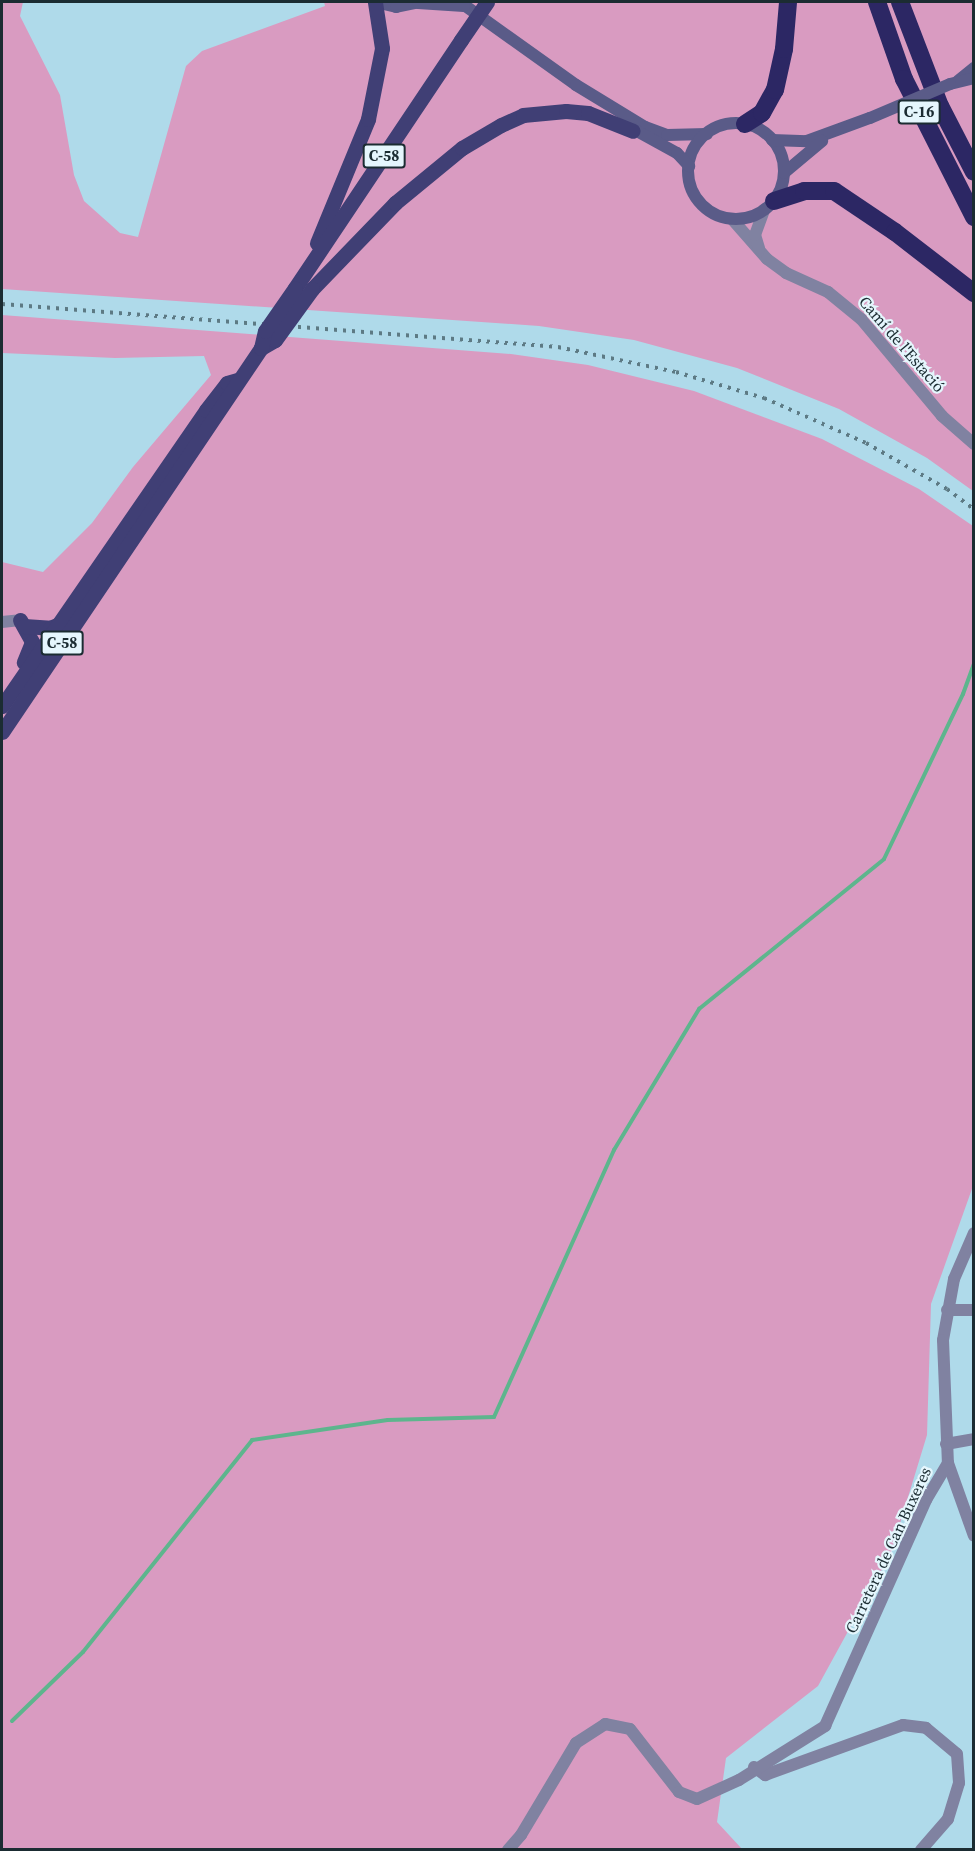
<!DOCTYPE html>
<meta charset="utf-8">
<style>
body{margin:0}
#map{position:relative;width:975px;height:1851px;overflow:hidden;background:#afdaea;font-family:"Source Serif 4",serif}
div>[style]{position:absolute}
.green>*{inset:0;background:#d99bc1}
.stream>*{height:4px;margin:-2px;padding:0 2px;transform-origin:2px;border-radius:2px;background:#5db58d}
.street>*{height:12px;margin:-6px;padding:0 6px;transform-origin:6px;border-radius:6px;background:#8082a1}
.secondary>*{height:12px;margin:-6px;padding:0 6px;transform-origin:6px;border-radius:6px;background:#5a5b88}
.secondary>.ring{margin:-6px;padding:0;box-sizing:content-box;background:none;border:12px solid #5a5b88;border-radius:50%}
.primary>*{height:15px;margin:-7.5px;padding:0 7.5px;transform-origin:7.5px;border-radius:7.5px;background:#403f75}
.highway>*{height:18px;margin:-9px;padding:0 9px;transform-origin:9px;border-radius:9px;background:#2c2764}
.rail>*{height:4px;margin-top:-2px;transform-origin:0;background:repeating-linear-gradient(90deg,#5d7a84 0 3px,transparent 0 9px)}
.secondary-bridge>*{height:12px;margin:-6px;padding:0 6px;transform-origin:6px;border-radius:6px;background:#5a5b88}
.primary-bridge>*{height:15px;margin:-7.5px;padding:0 7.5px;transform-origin:7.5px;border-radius:7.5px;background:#403f75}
span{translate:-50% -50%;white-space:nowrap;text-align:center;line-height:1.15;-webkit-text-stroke:4.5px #e5f6fd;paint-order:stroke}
.shield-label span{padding:2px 4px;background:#e5f6fd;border:2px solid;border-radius:4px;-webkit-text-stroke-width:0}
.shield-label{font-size:15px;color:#1b2c32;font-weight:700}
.street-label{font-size:16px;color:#1b2c32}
.frame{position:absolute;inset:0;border:3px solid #1b2c32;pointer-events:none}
</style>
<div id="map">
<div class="green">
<div style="clip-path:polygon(2px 2px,23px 2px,20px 16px,60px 95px,74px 175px,84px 201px,120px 233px,138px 237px,186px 66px,202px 51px,325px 6px,324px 2px,973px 2px,973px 491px,927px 458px,839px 409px,737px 368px,634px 340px,539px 326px,2px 289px)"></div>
<div style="clip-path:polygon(2px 315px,511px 354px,588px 365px,694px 391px,822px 439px,919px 489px,973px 526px,973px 1186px,931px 1304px,927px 1435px,891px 1553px,818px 1686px,726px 1758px,717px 1822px,742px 1849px,2px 1849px,2px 562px,43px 572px,92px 523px,133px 467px,211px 375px,204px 356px,115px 358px,2px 353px)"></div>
</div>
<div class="stream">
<div style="left:12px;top:1721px;width:99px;rotate:-44.2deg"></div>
<div style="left:83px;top:1652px;width:271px;rotate:-51.4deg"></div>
<div style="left:252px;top:1440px;width:137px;rotate:-8.4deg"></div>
<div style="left:388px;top:1420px;width:106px;rotate:-1.6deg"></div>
<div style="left:494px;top:1417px;width:293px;rotate:-65.8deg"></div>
<div style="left:614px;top:1150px;width:165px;rotate:-58.9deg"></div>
<div style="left:699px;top:1009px;width:238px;rotate:-39deg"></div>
<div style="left:884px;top:859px;width:183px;rotate:-64.4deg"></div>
<div style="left:963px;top:694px;width:33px;rotate:-70deg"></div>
</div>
<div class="street">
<div style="left:732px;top:219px;width:53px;rotate:48.8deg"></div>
<div style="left:767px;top:259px;width:24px;rotate:36deg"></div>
<div style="left:786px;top:273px;width:46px;rotate:24.3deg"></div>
<div style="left:828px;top:292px;width:43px;rotate:39.3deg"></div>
<div style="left:861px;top:319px;width:126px;rotate:50.1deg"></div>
<div style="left:942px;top:416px;width:43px;rotate:41.2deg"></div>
<div style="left:759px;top:248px;width:14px;rotate:-107deg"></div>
<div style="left:755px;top:235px;width:27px;rotate:-70deg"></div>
<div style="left:2px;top:622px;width:18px;rotate:-6deg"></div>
<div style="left:974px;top:1233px;width:50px;rotate:113.5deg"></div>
<div style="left:954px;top:1279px;width:62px;rotate:100.2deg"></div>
<div style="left:943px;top:1340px;width:123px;rotate:87.7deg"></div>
<div style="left:948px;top:1463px;width:77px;rotate:70.4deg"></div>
<div style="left:947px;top:1310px;width:27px"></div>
<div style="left:946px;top:1444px;width:28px;rotate:-10deg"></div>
<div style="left:754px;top:1767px;width:14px;rotate:36deg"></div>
<div style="left:765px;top:1775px;width:147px;rotate:-19.9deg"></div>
<div style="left:903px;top:1725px;width:23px;rotate:7deg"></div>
<div style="left:926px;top:1728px;width:40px;rotate:40deg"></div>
<div style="left:957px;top:1754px;width:29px;rotate:86deg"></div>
<div style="left:959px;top:1783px;width:38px;rotate:107deg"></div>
<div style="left:948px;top:1819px;width:41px;rotate:131.1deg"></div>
<div style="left:508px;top:1850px;width:20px;rotate:-49deg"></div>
<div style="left:521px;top:1835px;width:107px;rotate:-59.1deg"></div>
<div style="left:576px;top:1743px;width:35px;rotate:-33deg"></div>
<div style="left:605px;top:1724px;width:25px;rotate:11deg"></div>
<div style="left:630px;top:1729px;width:80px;rotate:52.1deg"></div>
<div style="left:679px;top:1792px;width:19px;rotate:21deg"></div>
<div style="left:697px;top:1799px;width:46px;rotate:-24.3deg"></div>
<div style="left:739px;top:1780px;width:102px;rotate:-32.1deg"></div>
<div style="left:825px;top:1726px;width:248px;rotate:-65.9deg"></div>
<div style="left:926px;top:1500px;width:43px;rotate:-59.3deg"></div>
</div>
<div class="secondary">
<div style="left:375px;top:2px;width:22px;rotate:13deg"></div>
<div style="left:396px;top:7px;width:25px;rotate:-12deg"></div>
<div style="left:460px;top:2px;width:143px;rotate:35.6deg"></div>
<div style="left:576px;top:85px;width:81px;rotate:31.3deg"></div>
<div style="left:645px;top:127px;width:23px;rotate:20deg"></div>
<div style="left:667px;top:135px;width:40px;rotate:-1.4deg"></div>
<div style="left:418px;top:3px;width:46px;rotate:3.7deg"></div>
<div style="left:958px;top:81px;width:21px;rotate:-39deg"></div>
<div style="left:950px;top:84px;width:25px;rotate:-14deg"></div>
<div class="ring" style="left:688px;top:123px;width:84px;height:84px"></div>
<div style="left:626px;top:125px;width:58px;rotate:28.8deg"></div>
<div style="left:677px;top:153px;width:18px;rotate:47deg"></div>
<div style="left:772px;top:140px;width:35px;rotate:2deg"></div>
<div style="left:807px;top:141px;width:67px;rotate:-20.1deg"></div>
<div style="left:784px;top:173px;width:50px;rotate:-40.1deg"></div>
</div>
<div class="primary">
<div style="left:317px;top:243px;width:134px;rotate:-67.6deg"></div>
<div style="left:368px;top:119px;width:72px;rotate:-78.8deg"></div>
<div style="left:382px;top:48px;width:47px;rotate:-98.7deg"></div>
<div style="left:295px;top:288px;width:298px;rotate:-56.2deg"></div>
<div style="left:312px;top:289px;width:120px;rotate:-46deg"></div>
<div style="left:395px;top:203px;width:87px;rotate:-39.4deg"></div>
<div style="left:462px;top:148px;width:45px;rotate:-30.5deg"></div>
<div style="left:501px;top:125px;width:24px;rotate:-24deg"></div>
<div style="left:523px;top:115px;width:43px;rotate:-5.3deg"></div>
<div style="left:566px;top:111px;width:22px;rotate:5deg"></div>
<div style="left:588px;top:113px;width:48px;rotate:21.8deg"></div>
<div style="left:20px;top:620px;width:25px;rotate:61deg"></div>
<div style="left:32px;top:642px;width:22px;rotate:112deg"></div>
<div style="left:24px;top:626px;width:26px;rotate:4deg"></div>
<div style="left:50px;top:628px;width:13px;rotate:-23deg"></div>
<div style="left:2px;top:706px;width:359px;rotate:-55.4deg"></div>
<div style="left:206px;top:410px;width:34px;rotate:-52deg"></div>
<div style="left:227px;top:383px;width:10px;rotate:-17deg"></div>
<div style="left:2px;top:732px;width:463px;rotate:-56deg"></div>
</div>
<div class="highway">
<div style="left:877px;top:2px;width:82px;rotate:70.7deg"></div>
<div style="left:904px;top:79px;width:155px;rotate:63.1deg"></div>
<div style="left:900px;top:2px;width:111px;rotate:69deg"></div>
<div style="left:940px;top:106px;width:74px;rotate:62.7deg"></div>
<div style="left:745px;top:124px;width:20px;rotate:-33deg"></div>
<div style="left:762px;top:113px;width:26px;rotate:-61deg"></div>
<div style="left:775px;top:90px;width:42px;rotate:-77.6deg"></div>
<div style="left:784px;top:49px;width:47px;rotate:-85.1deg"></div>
<div style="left:774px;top:201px;width:32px;rotate:-18deg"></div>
<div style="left:804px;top:191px;width:30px"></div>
<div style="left:834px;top:191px;width:73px;rotate:33.9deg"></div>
<div style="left:895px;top:232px;width:100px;rotate:37.7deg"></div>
</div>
<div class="rail">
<div style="left:2px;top:304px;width:558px;rotate:4.42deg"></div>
<div style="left:558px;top:347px;width:121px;rotate:12deg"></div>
<div style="left:676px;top:372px;width:92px;rotate:16.5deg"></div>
<div style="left:764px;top:398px;width:111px;rotate:23.8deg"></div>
<div style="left:866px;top:443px;width:93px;rotate:29.6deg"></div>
<div style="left:947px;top:489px;width:34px;rotate:37deg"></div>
</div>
<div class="secondary-bridge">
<div style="left:870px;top:118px;width:87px;rotate:-23deg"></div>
</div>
<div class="primary-bridge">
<div style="left:461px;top:40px;width:46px;rotate:-55.6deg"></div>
<div style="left:261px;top:348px;width:16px;rotate:-30deg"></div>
<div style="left:275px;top:340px;width:63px;rotate:-54deg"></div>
<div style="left:261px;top:348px;width:17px;rotate:-77deg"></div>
<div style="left:265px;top:331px;width:52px;rotate:-55.1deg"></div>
</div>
<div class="shield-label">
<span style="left:919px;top:112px">C-16</span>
<span style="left:384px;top:156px">C-58</span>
<span style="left:62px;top:643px">C-58</span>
</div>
<div class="street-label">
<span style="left:902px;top:344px;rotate:49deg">Camí de l'Estació</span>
<span style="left:888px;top:1550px;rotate:-65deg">Carretera de Can Buxeres</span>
</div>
<div class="frame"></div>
</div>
